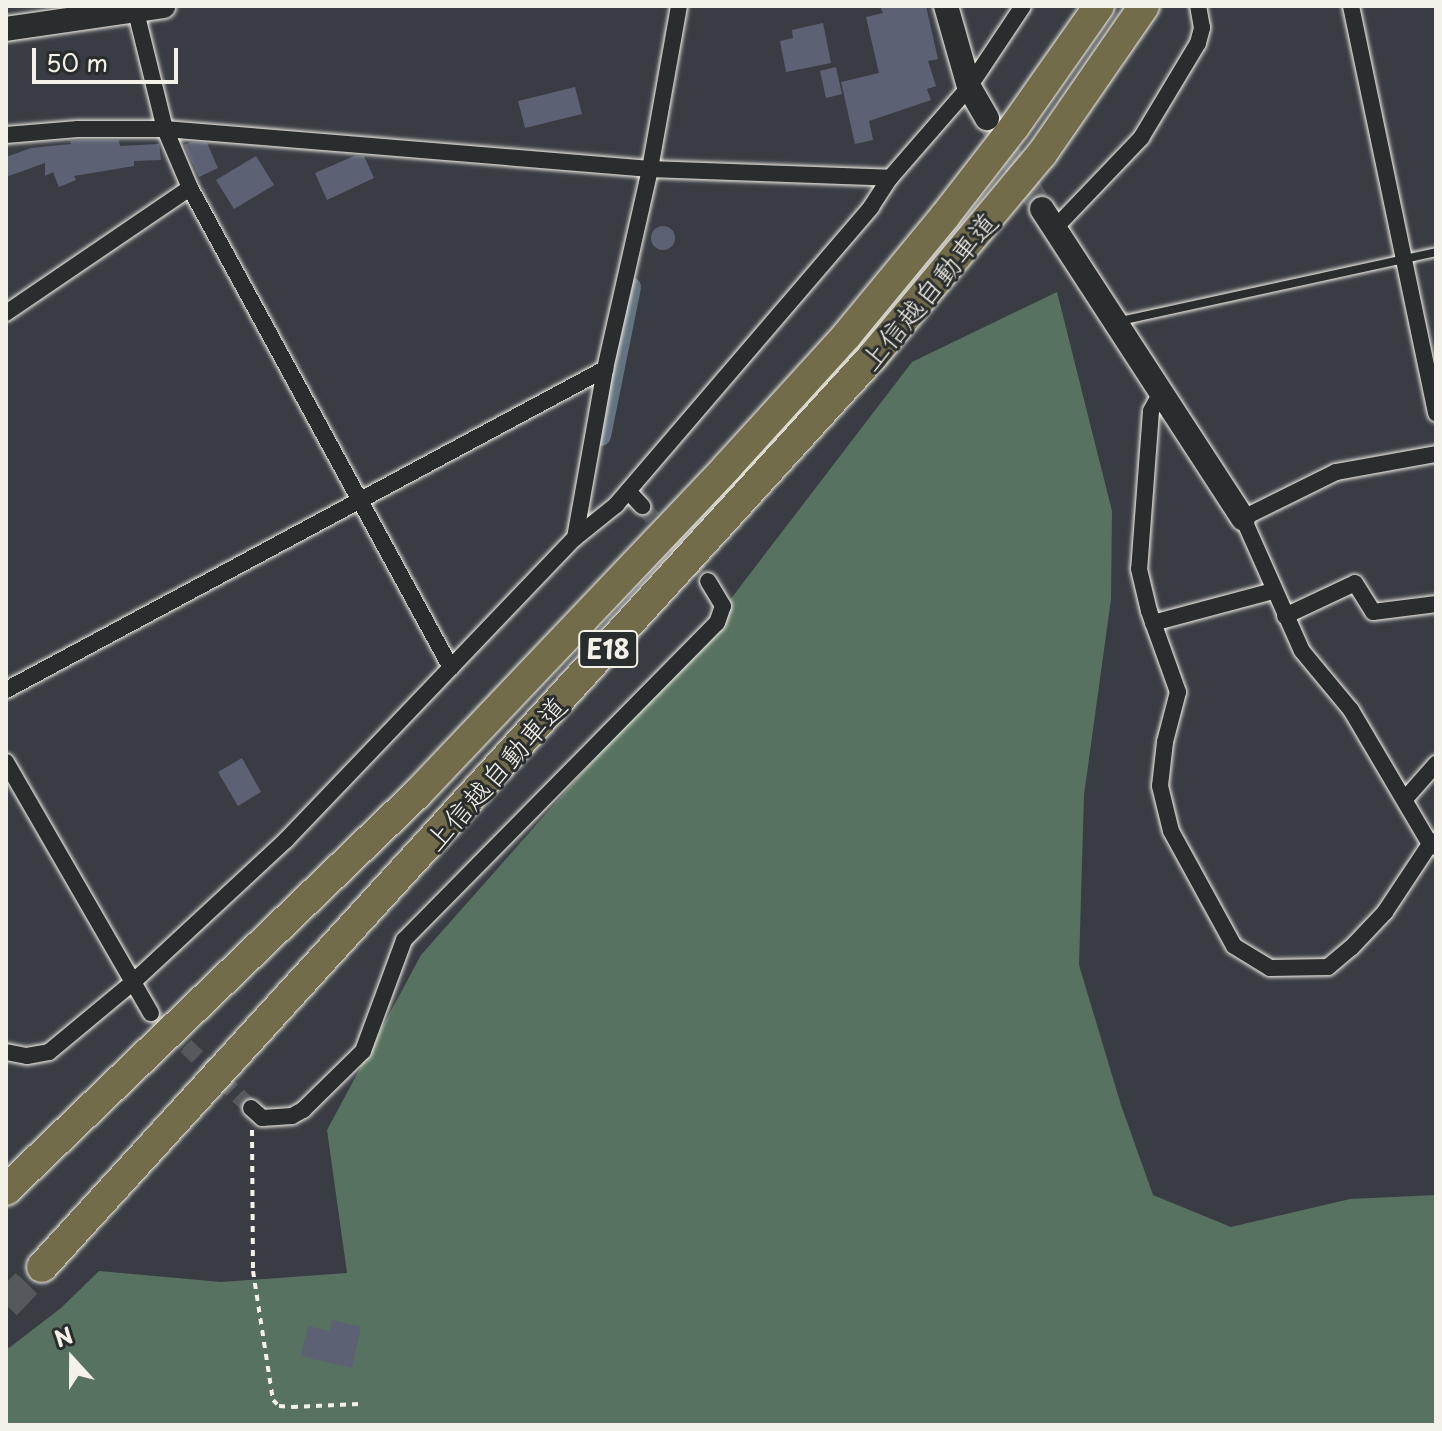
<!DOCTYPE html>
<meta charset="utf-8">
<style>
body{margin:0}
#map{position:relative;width:1442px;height:1431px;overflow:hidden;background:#393d43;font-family:"Playpen Sans","Klee One",sans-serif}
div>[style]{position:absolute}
.green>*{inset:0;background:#577260}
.canal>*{height:20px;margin:-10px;padding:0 10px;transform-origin:10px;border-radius:10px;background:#637381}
.building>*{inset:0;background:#5c6274}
.round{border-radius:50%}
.street-tunnel>*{height:16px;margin-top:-8px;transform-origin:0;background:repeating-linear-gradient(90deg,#55585c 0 16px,transparent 0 24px)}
.secondary-tunnel>*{height:24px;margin-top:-12px;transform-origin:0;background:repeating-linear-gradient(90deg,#55585c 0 24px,transparent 0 36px)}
.highway-tunnel>*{height:30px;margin-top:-15px;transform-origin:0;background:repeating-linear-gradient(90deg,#55585c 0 30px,transparent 0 45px)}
.path>*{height:4px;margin-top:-2px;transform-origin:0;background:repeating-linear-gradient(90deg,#f4f1e8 0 6px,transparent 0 12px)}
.roads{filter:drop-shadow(0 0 2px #f4f1e8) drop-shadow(0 0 2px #f4f1e8)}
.lane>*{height:8px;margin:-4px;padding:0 4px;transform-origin:4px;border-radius:4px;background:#2a2d2e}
.street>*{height:16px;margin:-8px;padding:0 8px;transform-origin:8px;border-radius:8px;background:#2a2d2e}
.secondary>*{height:24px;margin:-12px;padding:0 12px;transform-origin:12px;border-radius:12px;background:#2a2d2e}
.highway>*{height:30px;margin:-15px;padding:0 15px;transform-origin:15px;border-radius:15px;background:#726c4b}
span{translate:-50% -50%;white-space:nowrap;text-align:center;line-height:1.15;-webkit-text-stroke:6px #2a2d2e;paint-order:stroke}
.shield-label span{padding:2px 6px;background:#2a2d2e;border:2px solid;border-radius:6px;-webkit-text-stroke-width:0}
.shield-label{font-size:26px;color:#f4f1e8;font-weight:700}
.street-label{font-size:28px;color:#f4f1e8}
.frame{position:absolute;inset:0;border:8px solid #f4f1e8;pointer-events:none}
.north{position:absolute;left:32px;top:1319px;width:80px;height:80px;-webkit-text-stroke:6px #2a2d2e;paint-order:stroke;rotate:339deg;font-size:22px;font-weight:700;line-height:32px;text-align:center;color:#f4f1e8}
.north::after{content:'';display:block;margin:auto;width:28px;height:36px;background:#f4f1e8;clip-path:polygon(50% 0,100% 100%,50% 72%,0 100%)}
.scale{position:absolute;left:32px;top:48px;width:146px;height:36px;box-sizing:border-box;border:4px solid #f4f1e8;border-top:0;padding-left:10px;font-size:24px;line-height:28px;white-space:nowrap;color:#f4f1e8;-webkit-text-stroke:6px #2a2d2e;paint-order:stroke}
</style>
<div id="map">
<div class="green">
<div style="clip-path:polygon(1057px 292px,1112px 511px,1111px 599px,1084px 795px,1079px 965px,1121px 1105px,1153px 1195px,1231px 1227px,1350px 1199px,1436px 1195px,1436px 1425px,6px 1425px,6px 1346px,9px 1348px,61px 1308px,99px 1271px,221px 1282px,347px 1273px,327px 1130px,421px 955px,697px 643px,912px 362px)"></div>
</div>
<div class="canal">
<div style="left:601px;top:436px;width:152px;rotate:-78.6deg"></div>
</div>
<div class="building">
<div style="clip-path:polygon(892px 6px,926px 6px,938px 59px,928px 61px,936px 86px,927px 89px,931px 100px,869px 121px,873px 140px,855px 144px,841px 82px,879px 73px,866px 17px,883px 13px,881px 8px)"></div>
<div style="clip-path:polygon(823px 23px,831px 63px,786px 72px,780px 41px,793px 38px,792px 30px)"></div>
<div style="clip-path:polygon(836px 67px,842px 94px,826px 98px,820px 71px)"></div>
<div style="clip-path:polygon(575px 87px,582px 114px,525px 128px,518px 101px)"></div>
<div style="clip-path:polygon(78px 140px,119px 140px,120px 146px,159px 144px,161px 160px,134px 161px,134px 166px,74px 176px,76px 180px,59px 187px,53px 172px,45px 176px,45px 163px,6px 177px,6px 157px,31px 148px,71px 144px,70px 141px)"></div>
<div style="clip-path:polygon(191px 142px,207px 143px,218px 168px,199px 177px,184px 145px)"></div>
<div style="clip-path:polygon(256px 156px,274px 185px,234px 209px,216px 180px)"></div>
<div style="clip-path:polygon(354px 156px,364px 156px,374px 178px,327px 200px,315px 173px)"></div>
<div class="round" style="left:651px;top:226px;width:24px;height:24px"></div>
<div style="clip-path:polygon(242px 758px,261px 792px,238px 806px,218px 772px)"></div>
<div style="clip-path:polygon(332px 1320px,361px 1327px,352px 1368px,301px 1356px,308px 1326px,330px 1331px)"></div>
</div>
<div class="street-tunnel">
<div style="left:642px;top:506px;width:100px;rotate:48.7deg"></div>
<div style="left:151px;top:1013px;width:138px;rotate:43.5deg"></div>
</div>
<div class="secondary-tunnel">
<div style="left:987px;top:118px;width:106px;rotate:58.9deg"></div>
</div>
<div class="highway-tunnel">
<div style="left:6px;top:1305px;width:52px;rotate:-46.5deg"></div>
</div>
<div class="path">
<div style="left:252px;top:1130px;width:141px;rotate:89.6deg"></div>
<div style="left:253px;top:1271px;width:131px;rotate:81.2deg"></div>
<div style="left:273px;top:1400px;width:8px;rotate:45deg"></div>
<div style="left:279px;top:1406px;width:13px;rotate:4deg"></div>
<div style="left:292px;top:1407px;width:67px;rotate:-2.6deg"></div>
</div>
<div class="roads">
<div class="lane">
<div style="left:1120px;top:321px;width:323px;rotate:-12.3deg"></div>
</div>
<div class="street">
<div style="left:1351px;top:6px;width:416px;rotate:78.2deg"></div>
<div style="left:136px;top:12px;width:121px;rotate:76.1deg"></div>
<div style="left:165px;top:129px;width:64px;rotate:67deg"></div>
<div style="left:190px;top:188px;width:546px;rotate:61.46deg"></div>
<div style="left:6px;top:135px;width:72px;rotate:-4.8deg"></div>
<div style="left:78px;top:129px;width:87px"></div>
<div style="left:165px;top:129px;width:487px;rotate:4.7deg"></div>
<div style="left:650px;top:169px;width:240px;rotate:2.1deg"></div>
<div style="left:1056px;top:227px;width:123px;rotate:-46.3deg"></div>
<div style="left:1141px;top:138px;width:111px;rotate:-59deg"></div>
<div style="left:1198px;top:43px;width:16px;rotate:-75deg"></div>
<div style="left:1202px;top:28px;width:22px;rotate:-100deg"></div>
<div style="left:6px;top:313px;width:222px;rotate:-34.2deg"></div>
<div style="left:1162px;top:391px;width:23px;rotate:119deg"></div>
<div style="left:1151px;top:411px;width:158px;rotate:94.3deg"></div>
<div style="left:1139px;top:569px;width:43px;rotate:76.6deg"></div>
<div style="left:1149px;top:611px;width:86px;rotate:70.3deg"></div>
<div style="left:1178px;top:692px;width:52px;rotate:104.6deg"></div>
<div style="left:1165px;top:742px;width:44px;rotate:96.5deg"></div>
<div style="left:1160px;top:786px;width:46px;rotate:76.3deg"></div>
<div style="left:1171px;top:831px;width:131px;rotate:61.3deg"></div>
<div style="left:1234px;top:946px;width:42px;rotate:31.4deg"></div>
<div style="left:1270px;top:968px;width:58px;rotate:-1deg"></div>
<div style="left:1328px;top:967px;width:30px;rotate:-40deg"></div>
<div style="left:1351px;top:948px;width:50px;rotate:-46.6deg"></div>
<div style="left:1385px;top:912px;width:82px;rotate:-56.5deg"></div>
<div style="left:1430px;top:844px;width:7px;rotate:-27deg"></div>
<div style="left:1436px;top:454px;width:102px;rotate:169.8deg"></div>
<div style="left:1336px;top:472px;width:104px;rotate:153.7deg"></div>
<div style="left:1243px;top:518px;width:145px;rotate:66.1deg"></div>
<div style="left:1302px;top:651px;width:77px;rotate:50.3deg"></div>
<div style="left:1351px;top:710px;width:156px;rotate:59.5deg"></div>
<div style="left:1430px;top:844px;width:7px;rotate:27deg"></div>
<div style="left:628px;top:491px;width:21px;rotate:47deg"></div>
<div style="left:575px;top:538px;width:172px;rotate:-79.9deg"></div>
<div style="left:605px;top:369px;width:205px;rotate:-77.3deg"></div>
<div style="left:650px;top:169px;width:166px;rotate:-79.9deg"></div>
<div style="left:1285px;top:616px;width:77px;rotate:-25.2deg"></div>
<div style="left:1355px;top:583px;width:34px;rotate:58deg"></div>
<div style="left:1373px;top:612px;width:64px;rotate:-7.2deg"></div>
<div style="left:1153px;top:623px;width:124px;rotate:-14.9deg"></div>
<div style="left:6px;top:690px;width:680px;rotate:-28.19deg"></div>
<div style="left:6px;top:762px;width:290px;rotate:60deg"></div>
<div style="left:1405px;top:799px;width:47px;rotate:-48.5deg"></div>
<div style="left:6px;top:1052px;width:21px;rotate:11deg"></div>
<div style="left:27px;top:1056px;width:22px;rotate:-10deg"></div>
<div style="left:49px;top:1052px;width:107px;rotate:-39.7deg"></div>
<div style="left:131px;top:984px;width:212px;rotate:-42.9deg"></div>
<div style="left:286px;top:840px;width:418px;rotate:-46.3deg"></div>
<div style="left:575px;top:538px;width:53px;rotate:-38.8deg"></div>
<div style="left:616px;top:505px;width:392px;rotate:-49.4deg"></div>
<div style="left:871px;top:207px;width:35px;rotate:-57deg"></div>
<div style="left:890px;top:178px;width:121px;rotate:-49deg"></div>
<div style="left:969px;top:87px;width:97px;rotate:-56.3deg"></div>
<div style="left:251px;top:1108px;width:15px;rotate:42deg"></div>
<div style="left:262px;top:1118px;width:30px;rotate:-4deg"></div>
<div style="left:292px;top:1116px;width:13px;rotate:-29deg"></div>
<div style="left:303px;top:1110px;width:84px;rotate:-44.5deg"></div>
<div style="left:363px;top:1051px;width:118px;rotate:-69.7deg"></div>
<div style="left:404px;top:940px;width:445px;rotate:-45.4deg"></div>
<div style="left:717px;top:623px;width:18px;rotate:-71deg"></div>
<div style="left:723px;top:606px;width:29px;rotate:-121deg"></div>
</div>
<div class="secondary">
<div style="left:946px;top:6px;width:84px;rotate:74.1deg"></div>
<div style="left:969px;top:87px;width:36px;rotate:60deg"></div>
<div style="left:6px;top:29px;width:159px;rotate:-8.3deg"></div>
<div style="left:1042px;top:209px;width:369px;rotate:57deg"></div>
</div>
<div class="highway">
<div style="left:6px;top:1190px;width:571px;rotate:-43.94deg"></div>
<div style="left:417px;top:794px;width:451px;rotate:-46.5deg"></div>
<div style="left:727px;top:467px;width:178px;rotate:-47.7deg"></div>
<div style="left:847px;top:335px;width:154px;rotate:-50.5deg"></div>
<div style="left:945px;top:216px;width:113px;rotate:-52.2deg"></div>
<div style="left:1014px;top:127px;width:148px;rotate:-54.9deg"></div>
<div style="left:42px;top:1267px;width:1232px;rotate:-47.63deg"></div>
<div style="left:872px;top:357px;width:265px;rotate:-50.1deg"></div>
<div style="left:1042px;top:154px;width:180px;rotate:-55.4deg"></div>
</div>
</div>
<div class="shield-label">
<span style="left:608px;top:649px">E18</span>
</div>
<div class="street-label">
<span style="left:928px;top:291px;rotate:-50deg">上信越自動車道</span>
<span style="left:495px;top:773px;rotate:-48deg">上信越自動車道</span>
</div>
<div class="frame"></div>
<div class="north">N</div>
<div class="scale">50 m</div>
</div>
